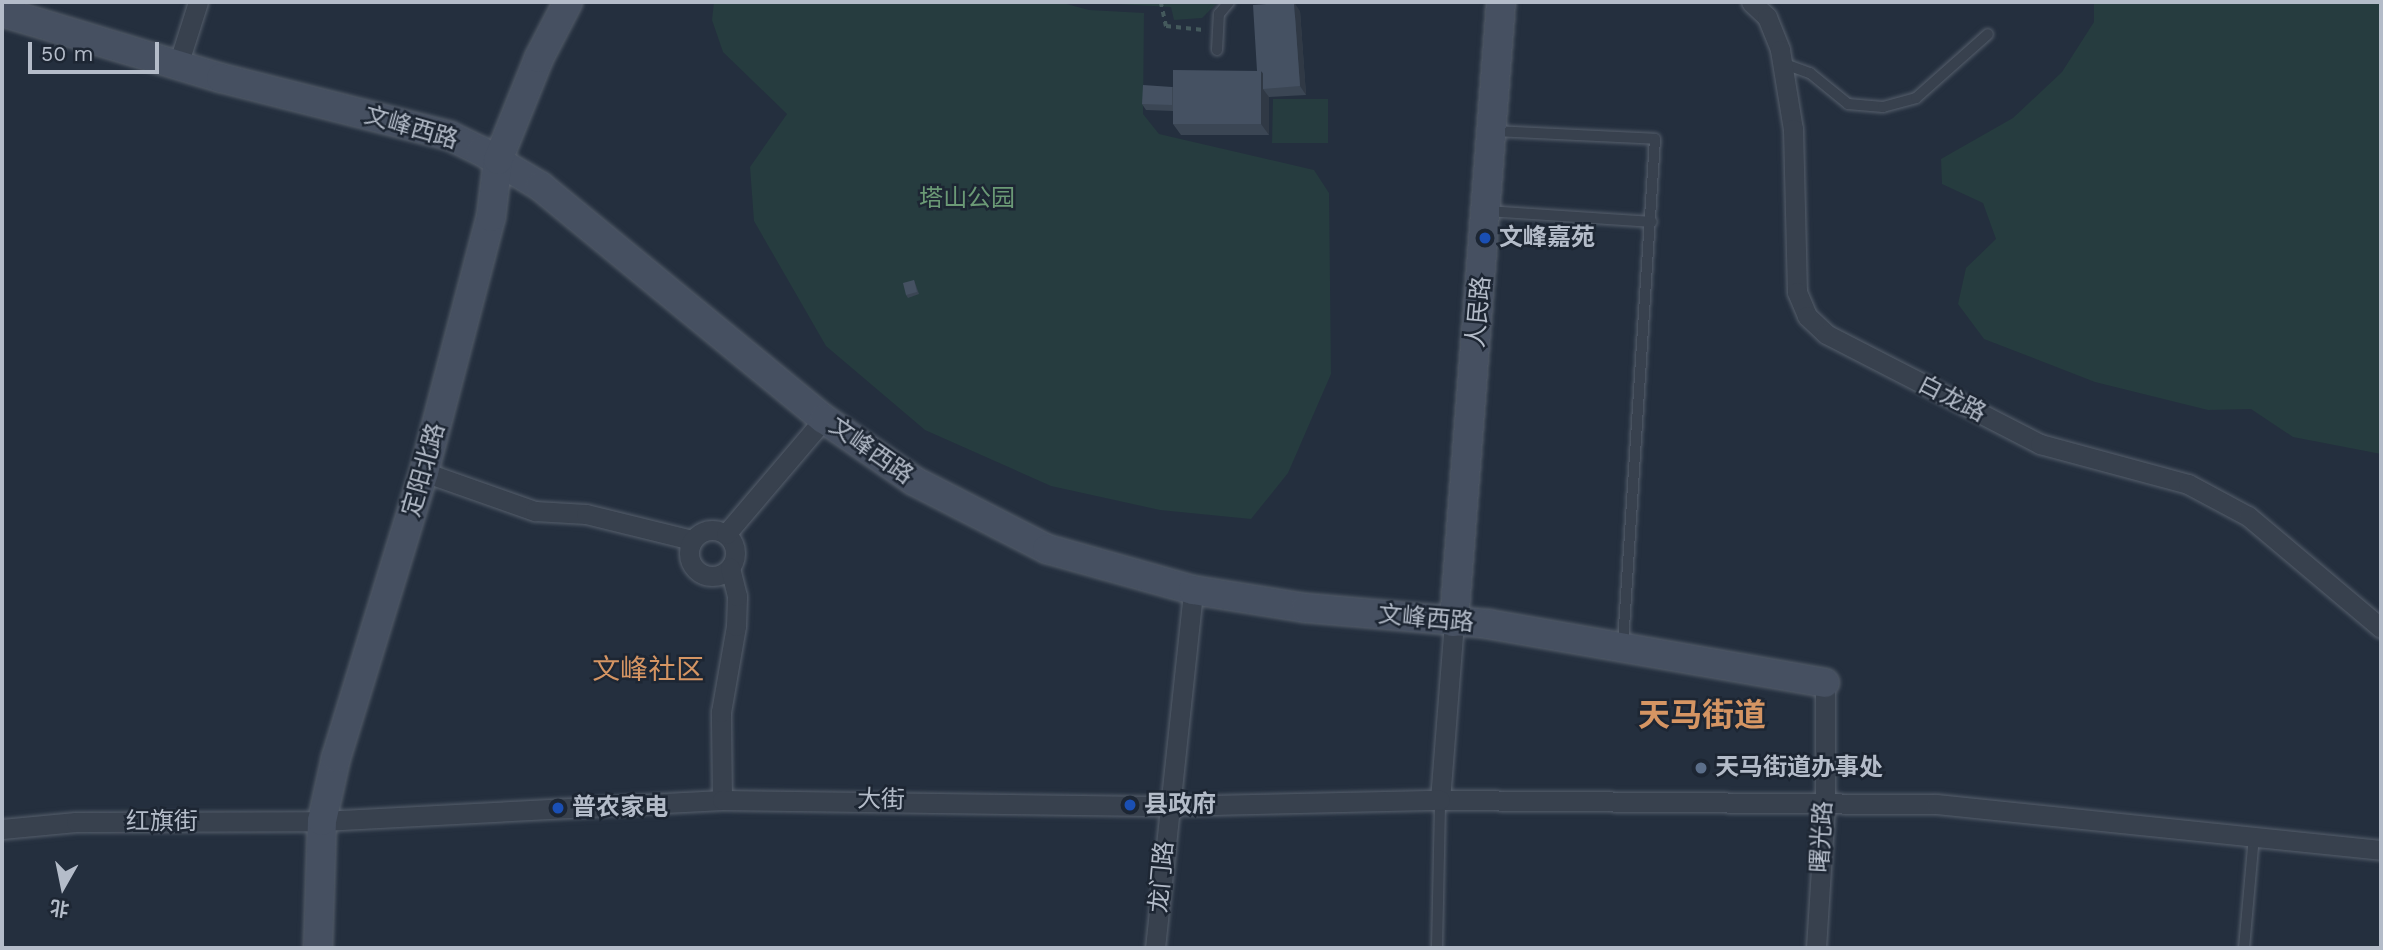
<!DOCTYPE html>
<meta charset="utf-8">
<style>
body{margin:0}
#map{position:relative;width:2383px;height:950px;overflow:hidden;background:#242f3e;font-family:"Work Sans","Noto Sans SC",sans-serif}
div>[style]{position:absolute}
.green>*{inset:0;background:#263c3f}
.path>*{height:3.5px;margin-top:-1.75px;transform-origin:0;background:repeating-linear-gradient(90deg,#44595c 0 5px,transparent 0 10px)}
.roads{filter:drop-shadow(0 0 2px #565f6c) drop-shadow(0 0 2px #565f6c)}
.lane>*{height:10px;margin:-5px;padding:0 5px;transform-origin:5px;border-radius:5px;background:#38414e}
.street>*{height:19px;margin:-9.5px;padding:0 9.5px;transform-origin:9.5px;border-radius:9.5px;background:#38414e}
.street>.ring{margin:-9.5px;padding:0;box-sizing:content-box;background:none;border:19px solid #38414e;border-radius:50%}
.secondary>*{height:28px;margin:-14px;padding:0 14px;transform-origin:14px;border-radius:14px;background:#465061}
.wall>*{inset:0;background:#3b4654}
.shaded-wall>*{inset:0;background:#303945}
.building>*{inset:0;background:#455162}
.dots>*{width:19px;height:19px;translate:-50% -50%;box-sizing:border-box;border:4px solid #1d2633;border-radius:50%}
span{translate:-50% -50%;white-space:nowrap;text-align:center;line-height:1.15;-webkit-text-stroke:5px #1d2633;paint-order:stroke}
.street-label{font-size:24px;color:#b4bcc9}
.park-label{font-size:24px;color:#6b9a76}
.poi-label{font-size:24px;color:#b4bcc9;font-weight:700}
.left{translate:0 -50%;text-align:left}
.quarter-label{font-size:28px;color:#d59563}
.district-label{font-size:32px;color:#d59563;font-weight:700}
.frame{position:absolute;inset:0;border:4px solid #b4bcc9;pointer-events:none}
.north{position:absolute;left:28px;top:852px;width:70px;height:70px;-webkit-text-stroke:5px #1d2633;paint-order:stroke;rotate:189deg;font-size:19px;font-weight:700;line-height:28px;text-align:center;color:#b4bcc9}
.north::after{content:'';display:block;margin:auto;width:24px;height:32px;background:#b4bcc9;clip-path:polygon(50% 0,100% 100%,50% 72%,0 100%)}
.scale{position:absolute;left:28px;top:42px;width:131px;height:32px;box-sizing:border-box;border:4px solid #b4bcc9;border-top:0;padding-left:9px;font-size:21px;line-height:24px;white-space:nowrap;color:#b4bcc9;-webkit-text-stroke:5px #1d2633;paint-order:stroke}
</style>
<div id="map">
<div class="green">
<div style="clip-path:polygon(714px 2px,1059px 2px,1089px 10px,1144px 13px,1143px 114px,1159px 134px,1314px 170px,1329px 193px,1331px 374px,1288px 473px,1251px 519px,1160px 510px,1051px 486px,925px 430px,826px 346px,754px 221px,750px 167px,787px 114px,723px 52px,712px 20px)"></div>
<div style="clip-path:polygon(1080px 2px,1218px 2px,1202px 18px,1174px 20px,1171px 7px)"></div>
<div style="clip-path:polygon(2094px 2px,2381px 2px,2381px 454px,2293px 437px,2251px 409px,2208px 410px,2095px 382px,1984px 339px,1958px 304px,1966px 268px,1996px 239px,1983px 203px,1942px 184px,1941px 159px,2013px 118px,2062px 72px,2094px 22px)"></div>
<div style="clip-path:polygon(1273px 99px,1328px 99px,1328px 143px,1272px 143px)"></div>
</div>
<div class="path">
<div style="left:1161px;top:2px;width:25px;rotate:78deg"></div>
<div style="left:1166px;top:26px;width:38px;rotate:6deg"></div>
</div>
<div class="roads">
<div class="lane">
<div style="left:1217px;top:50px;width:36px;rotate:-87deg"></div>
<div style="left:1219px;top:14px;width:16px;rotate:-50deg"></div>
<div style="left:1782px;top:63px;width:30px;rotate:20deg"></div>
<div style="left:1810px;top:73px;width:49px;rotate:39.2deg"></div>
<div style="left:1848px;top:104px;width:35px;rotate:5deg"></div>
<div style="left:1883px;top:107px;width:34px;rotate:-15deg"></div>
<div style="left:1916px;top:98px;width:96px;rotate:-41.6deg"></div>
<div style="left:1494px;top:131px;width:161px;rotate:2.8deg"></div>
<div style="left:1655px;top:139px;width:506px;rotate:93.63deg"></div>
<div style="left:1488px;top:211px;width:164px;rotate:3.8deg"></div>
<div style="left:1437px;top:948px;width:148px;rotate:-88.8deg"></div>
<div style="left:2244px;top:948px;width:111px;rotate:-84.9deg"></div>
</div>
<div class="street">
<div style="left:1751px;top:2px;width:22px;rotate:43deg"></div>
<div style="left:1767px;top:17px;width:35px;rotate:68deg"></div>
<div style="left:1780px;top:50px;width:80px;rotate:80.7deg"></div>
<div style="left:1793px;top:129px;width:163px;rotate:88.6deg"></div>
<div style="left:1797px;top:292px;width:26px;rotate:67deg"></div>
<div style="left:1807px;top:316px;width:26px;rotate:43deg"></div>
<div style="left:1826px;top:334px;width:241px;rotate:27.2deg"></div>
<div style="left:2040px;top:444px;width:153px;rotate:15.1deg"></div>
<div style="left:2188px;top:484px;width:68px;rotate:28.1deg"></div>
<div style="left:2248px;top:516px;width:174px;rotate:40.1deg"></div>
<div style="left:178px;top:65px;width:66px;rotate:-72.4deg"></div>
<div style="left:424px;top:472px;width:118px;rotate:19.4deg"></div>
<div style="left:535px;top:511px;width:51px;rotate:3.4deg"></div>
<div style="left:586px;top:514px;width:109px;rotate:13.8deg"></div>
<div class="ring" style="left:689px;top:530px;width:27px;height:27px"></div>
<div style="left:726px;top:534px;width:151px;rotate:-49.6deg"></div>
<div style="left:1454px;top:622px;width:179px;rotate:94.5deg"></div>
<div style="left:1440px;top:800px;width:496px;rotate:0.5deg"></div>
<div style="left:1936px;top:804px;width:447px;rotate:5.9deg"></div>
<div style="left:722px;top:800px;width:88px;rotate:-90.7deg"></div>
<div style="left:721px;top:712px;width:87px;rotate:-80.1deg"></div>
<div style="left:736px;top:626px;width:30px;rotate:-88deg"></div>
<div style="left:737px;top:596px;width:29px;rotate:-104deg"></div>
<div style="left:2px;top:829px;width:74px;rotate:-5.4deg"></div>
<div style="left:76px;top:822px;width:246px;rotate:-0.2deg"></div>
<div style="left:322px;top:821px;width:401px;rotate:-3deg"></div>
<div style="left:722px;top:800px;width:446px;rotate:0.8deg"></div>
<div style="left:1168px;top:806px;width:272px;rotate:-1.3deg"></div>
<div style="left:1155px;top:948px;width:360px;rotate:-83.9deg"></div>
<div style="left:1816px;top:948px;width:144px;rotate:-86.4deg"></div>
<div style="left:1825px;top:804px;width:121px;rotate:-90deg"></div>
</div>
<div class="secondary">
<div style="left:2px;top:12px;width:229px;rotate:16.8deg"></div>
<div style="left:221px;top:78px;width:236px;rotate:14.2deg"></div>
<div style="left:450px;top:136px;width:34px;rotate:26deg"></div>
<div style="left:481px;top:151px;width:69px;rotate:30.7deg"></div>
<div style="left:540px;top:186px;width:367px;rotate:39.4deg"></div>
<div style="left:824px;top:419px;width:109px;rotate:34.6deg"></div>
<div style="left:914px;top:481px;width:149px;rotate:27.1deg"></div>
<div style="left:1047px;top:549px;width:152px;rotate:15.7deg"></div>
<div style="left:1193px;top:590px;width:114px;rotate:9.1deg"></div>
<div style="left:1306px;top:608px;width:183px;rotate:5deg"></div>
<div style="left:1488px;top:624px;width:342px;rotate:9.9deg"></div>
<div style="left:1454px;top:622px;width:622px;rotate:-85.66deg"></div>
<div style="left:318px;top:948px;width:127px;rotate:-88.2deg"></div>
<div style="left:322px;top:821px;width:65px;rotate:-77.5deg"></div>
<div style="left:336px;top:758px;width:299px;rotate:-72.9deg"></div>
<div style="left:424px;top:472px;width:264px;rotate:-75.3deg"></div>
<div style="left:491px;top:217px;width:57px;rotate:-83deg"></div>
<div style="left:498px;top:160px;width:110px;rotate:-68.1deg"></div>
<div style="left:539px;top:58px;width:63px;rotate:-62.6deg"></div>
</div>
</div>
<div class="wall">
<div style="clip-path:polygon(1300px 11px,1306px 95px,1269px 97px,1269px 135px,1181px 135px,1173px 124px,1173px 111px,1146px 110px,1142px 104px,1172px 87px,1257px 71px)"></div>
<div style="clip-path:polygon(914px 280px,919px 294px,908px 298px,906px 295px)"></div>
</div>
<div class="shaded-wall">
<div style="clip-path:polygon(1294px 2px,1300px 11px,1306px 95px,1300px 86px)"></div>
<div style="clip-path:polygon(1261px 71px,1269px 82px,1263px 89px,1269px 97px,1269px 135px,1261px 124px)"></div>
</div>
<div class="building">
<div style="clip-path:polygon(1294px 2px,1300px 86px,1263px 89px,1263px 73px,1261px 71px,1257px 71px,1253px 5px)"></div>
<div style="clip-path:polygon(1173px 70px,1261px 71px,1261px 124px,1173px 124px)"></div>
<div style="clip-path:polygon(1143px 85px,1172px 87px,1172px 105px,1142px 104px)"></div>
<div style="clip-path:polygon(914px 280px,917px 292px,906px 295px,903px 283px)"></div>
</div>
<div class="dots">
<div style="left:1485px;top:238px;background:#1a4fb4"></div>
<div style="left:1701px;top:768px;background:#5c6f8a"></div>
<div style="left:1130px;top:805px;background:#1a4fb4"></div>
<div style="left:558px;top:808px;background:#1a4fb4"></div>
</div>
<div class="street-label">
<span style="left:411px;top:128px;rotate:16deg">文峰西路</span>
<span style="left:1479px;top:312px;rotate:-85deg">人民路</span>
<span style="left:1952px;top:399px;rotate:27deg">白龙路</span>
<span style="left:871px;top:451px;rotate:35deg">文峰西路</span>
<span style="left:424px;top:470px;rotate:-74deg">定阳北路</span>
<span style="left:1426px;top:619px;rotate:5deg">文峰西路</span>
<span style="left:881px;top:800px;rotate:1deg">大街</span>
<span style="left:162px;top:822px">红旗街</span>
<span style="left:1822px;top:837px;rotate:-87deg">曙光路</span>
<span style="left:1162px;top:877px;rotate:-85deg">龙门路</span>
</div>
<div class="park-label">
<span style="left:967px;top:199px">塔山公园</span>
</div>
<div class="poi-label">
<span class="left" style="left:1499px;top:238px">文峰嘉苑</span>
<span class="left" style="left:1715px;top:768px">天马街道办事处</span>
<span class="left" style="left:1144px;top:805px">县政府</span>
<span class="left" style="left:572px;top:808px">普农家电</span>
</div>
<div class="quarter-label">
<span style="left:648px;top:670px">文峰社区</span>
</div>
<div class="district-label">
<span style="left:1702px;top:715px">天马街道</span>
</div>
<div class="frame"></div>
<div class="north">北</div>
<div class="scale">50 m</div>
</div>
